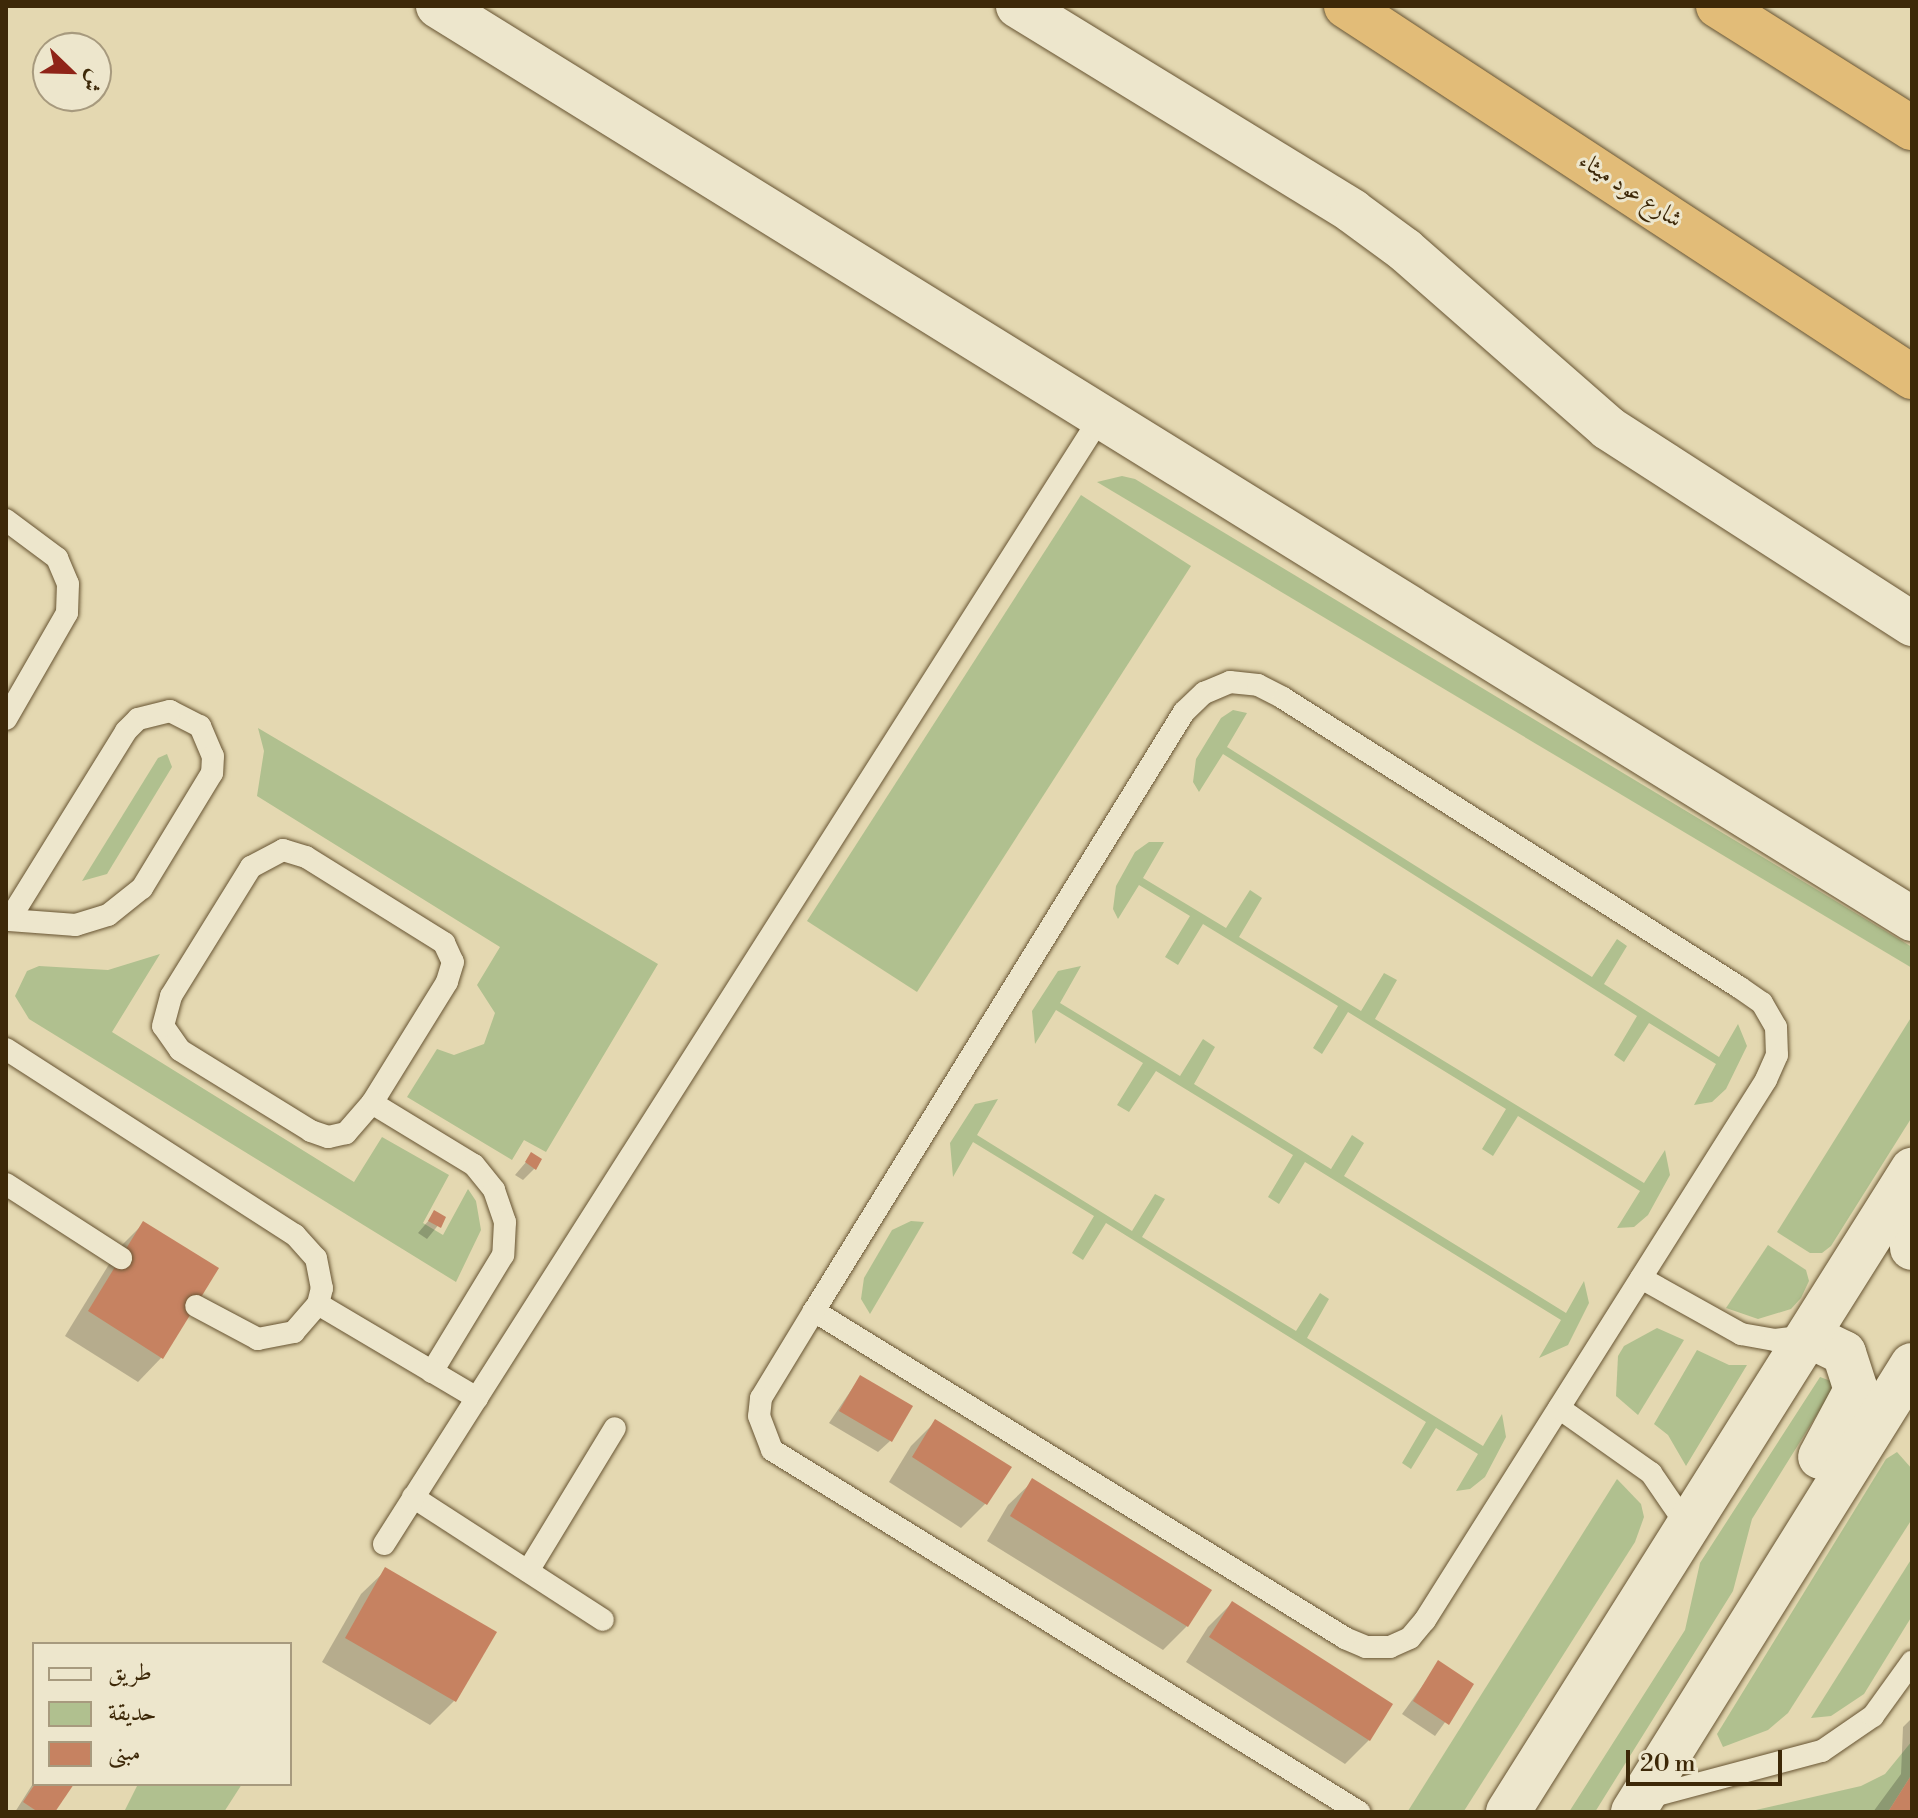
<!DOCTYPE html>
<meta charset="utf-8">
<style>
body{margin:0}
#map{position:relative;width:1918px;height:1818px;overflow:hidden;background:#e4d8b1;font-family:"Libre Bodoni",Amiri,serif}
div>[style]{position:absolute}
.green>*{inset:0;background:#b0c08f}
.shadow>*{inset:0;background:#0003}
.building>*{inset:0;background:#c68261}
.roads{filter:drop-shadow(0 0 2px #675432) drop-shadow(0 0 2px #675432)}
.lane>*{height:22px;margin:-11px;padding:0 11px;transform-origin:11px;border-radius:11px;background:#ede6cc}
.street>*{height:44px;margin:-22px;padding:0 22px;transform-origin:22px;border-radius:22px;background:#ede6cc}
.highway>*{height:44px;margin:-22px;padding:0 22px;transform-origin:22px;border-radius:22px;background:#e2bc78}
span{translate:-50% -50%;white-space:nowrap;text-align:center;line-height:1.15;-webkit-text-stroke:6px #ede6cc;paint-order:stroke}
.street-label{font-size:24px;color:#3d2808}
.frame{position:absolute;inset:0;border:8px solid #3d2808;pointer-events:none}
.legend{position:absolute;left:32px;top:1642px;width:260px;height:144px;box-sizing:border-box;background:#ede6cc;border:2px solid #a79a7e;margin:0;padding:10px 14px;list-style:none;font-size:24px;color:#3d2808}
.legend li{display:flex;align-items:center;gap:16px;height:40px}
.legend b{width:40px;border:2px solid #a79a7e}
.north{position:absolute;left:32px;top:32px;width:80px;height:80px;box-sizing:border-box;background:#ede6cc;border:2px solid #a79a7e;border-radius:50%;rotate:113deg;font-size:22px;font-weight:700;line-height:32px;text-align:center;color:#3d2808}
.north::after{content:'';display:block;margin:auto;width:28px;height:36px;background:#8f2418;clip-path:polygon(50% 0,100% 100%,50% 72%,0 100%)}
.scale{position:absolute;left:1626px;top:1750px;width:156px;height:36px;box-sizing:border-box;border:4px solid #3d2808;border-top:0;padding-left:10px;font-size:24px;line-height:28px;white-space:nowrap;color:#3d2808;-webkit-text-stroke:6px #ede6cc;paint-order:stroke}
</style>
<div id="map">
<div class="green">
<div style="clip-path:polygon(1122px 476px,1135px 479px,1912px 947px,1912px 968px,1097px 482px)"></div>
<div style="clip-path:polygon(1081px 495px,1191px 566px,917px 992px,807px 921px)"></div>
<div style="clip-path:polygon(1233px 710px,1247px 713px,1227px 747px,1592px 977px,1617px 939px,1627px 946px,1604px 984px,1719px 1057px,1738px 1024px,1747px 1046px,1726px 1089px,1712px 1102px,1694px 1105px,1716px 1064px,1649px 1023px,1624px 1062px,1614px 1055px,1637px 1016px,1223px 754px,1199px 792px,1193px 782px,1196px 759px,1221px 718px)"></div>
<div style="clip-path:polygon(258px 728px,658px 964px,546px 1152px,524px 1140px,512px 1160px,407px 1097px,437px 1049px,454px 1055px,484px 1044px,495px 1013px,477px 985px,500px 947px,257px 796px,264px 751px)"></div>
<div style="clip-path:polygon(167px 754px,172px 767px,107px 874px,82px 881px,158px 758px)"></div>
<div style="clip-path:polygon(1149px 842px,1164px 842px,1143px 878px,1226px 928px,1250px 890px,1262px 898px,1239px 937px,1361px 1011px,1384px 973px,1397px 980px,1375px 1019px,1644px 1183px,1665px 1150px,1670px 1175px,1648px 1215px,1634px 1227px,1617px 1228px,1640px 1191px,1518px 1116px,1493px 1156px,1482px 1149px,1506px 1109px,1348px 1012px,1322px 1054px,1313px 1048px,1338px 1006px,1203px 924px,1178px 965px,1165px 957px,1190px 916px,1139px 885px,1118px 919px,1113px 909px,1116px 886px,1135px 852px)"></div>
<div style="clip-path:polygon(160px 954px,112px 1032px,354px 1182px,382px 1137px,449px 1175px,423px 1223px,443px 1235px,468px 1189px,476px 1201px,481px 1230px,456px 1282px,29px 1019px,15px 996px,27px 971px,39px 966px,108px 970px)"></div>
<div style="clip-path:polygon(1081px 966px,1060px 1003px,1180px 1076px,1203px 1039px,1215px 1047px,1194px 1084px,1331px 1169px,1352px 1135px,1364px 1143px,1344px 1176px,1566px 1313px,1584px 1281px,1589px 1303px,1568px 1345px,1539px 1358px,1561px 1320px,1305px 1162px,1279px 1204px,1268px 1197px,1293px 1155px,1156px 1071px,1129px 1112px,1117px 1105px,1143px 1063px,1056px 1010px,1035px 1044px,1032px 1011px,1058px 971px)"></div>
<div style="clip-path:polygon(1912px 1016px,1912px 1117px,1831px 1246px,1822px 1253px,1810px 1253px,1777px 1232px)"></div>
<div style="clip-path:polygon(998px 1099px,977px 1135px,1132px 1231px,1155px 1194px,1165px 1199px,1142px 1237px,1296px 1331px,1320px 1293px,1329px 1299px,1307px 1338px,1483px 1446px,1502px 1414px,1506px 1437px,1485px 1477px,1470px 1489px,1456px 1491px,1478px 1454px,1436px 1428px,1411px 1469px,1402px 1463px,1426px 1422px,1106px 1223px,1083px 1260px,1072px 1253px,1094px 1216px,973px 1142px,953px 1177px,950px 1143px,975px 1104px)"></div>
<div style="clip-path:polygon(911px 1221px,924px 1222px,870px 1314px,861px 1299px,864px 1278px,892px 1230px)"></div>
<div style="clip-path:polygon(1768px 1245px,1806px 1270px,1809px 1281px,1801px 1298px,1791px 1309px,1758px 1319px,1726px 1308px)"></div>
<div style="clip-path:polygon(1657px 1328px,1684px 1340px,1638px 1415px,1616px 1396px,1618px 1356px,1624px 1346px)"></div>
<div style="clip-path:polygon(1697px 1350px,1729px 1365px,1747px 1365px,1686px 1466px,1668px 1435px,1654px 1424px)"></div>
<div style="clip-path:polygon(1820px 1377px,1831px 1381px,1831px 1392px,1752px 1519px,1733px 1591px,1595px 1812px,1569px 1812px,1685px 1630px,1700px 1563px)"></div>
<div style="clip-path:polygon(1897px 1452px,1912px 1469px,1912px 1519px,1788px 1713px,1768px 1730px,1723px 1747px,1717px 1734px,1886px 1459px)"></div>
<div style="clip-path:polygon(1617px 1479px,1641px 1504px,1644px 1517px,1635px 1542px,1464px 1811px,1408px 1811px)"></div>
<div style="clip-path:polygon(1912px 1558px,1912px 1616px,1864px 1694px,1831px 1716px,1811px 1718px)"></div>
<div style="clip-path:polygon(1912px 1741px,1912px 1774px,1888px 1812px,1747px 1812px,1861px 1786px,1885px 1774px)"></div>
<div style="clip-path:polygon(138px 1784px,242px 1784px,224px 1812px,124px 1812px)"></div>
</div>
<div class="shadow">
<div style="clip-path:polygon(532px 1155px,535px 1168px,523px 1180px,515px 1175px)"></div>
<div style="clip-path:polygon(435px 1213px,444px 1218px,427px 1239px,418px 1233px)"></div>
<div style="clip-path:polygon(143px 1224px,162px 1357px,138px 1382px,65px 1336px,119px 1248px)"></div>
<div style="clip-path:polygon(860px 1377px,890px 1441px,878px 1452px,829px 1423px)"></div>
<div style="clip-path:polygon(935px 1422px,986px 1503px,961px 1528px,889px 1482px,911px 1446px)"></div>
<div style="clip-path:polygon(1033px 1481px,1187px 1626px,1163px 1650px,987px 1541px,1008px 1505px)"></div>
<div style="clip-path:polygon(386px 1570px,454px 1701px,430px 1725px,322px 1662px,361px 1594px)"></div>
<div style="clip-path:polygon(1232px 1603px,1369px 1740px,1345px 1764px,1186px 1662px,1208px 1627px)"></div>
<div style="clip-path:polygon(1439px 1663px,1472px 1685px,1435px 1736px,1402px 1714px)"></div>
<div style="clip-path:polygon(1912px 1718px,1912px 1812px,1873px 1812px,1901px 1774px,1903px 1727px)"></div>
<div style="clip-path:polygon(34px 1782px,34px 1784px,71px 1784px,52px 1812px,15px 1812px)"></div>
</div>
<div class="building">
<div style="clip-path:polygon(531px 1152px,542px 1159px,536px 1170px,525px 1162px)"></div>
<div style="clip-path:polygon(434px 1210px,446px 1217px,441px 1228px,428px 1221px)"></div>
<div style="clip-path:polygon(143px 1221px,219px 1268px,163px 1359px,88px 1311px)"></div>
<div style="clip-path:polygon(860px 1375px,913px 1406px,892px 1442px,839px 1411px)"></div>
<div style="clip-path:polygon(935px 1419px,1012px 1467px,987px 1505px,912px 1457px)"></div>
<div style="clip-path:polygon(1032px 1478px,1212px 1590px,1188px 1627px,1010px 1516px)"></div>
<div style="clip-path:polygon(385px 1567px,497px 1632px,456px 1702px,345px 1638px)"></div>
<div style="clip-path:polygon(1232px 1601px,1393px 1704px,1370px 1741px,1209px 1637px)"></div>
<div style="clip-path:polygon(1438px 1660px,1474px 1684px,1449px 1725px,1413px 1701px)"></div>
<div style="clip-path:polygon(1912px 1774px,1912px 1812px,1888px 1812px)"></div>
<div style="clip-path:polygon(35px 1784px,74px 1784px,55px 1812px,38px 1812px,23px 1802px)"></div>
</div>
<div class="roads">
<div class="lane">
<div style="left:6px;top:520px;width:64px;rotate:36.7deg"></div>
<div style="left:57px;top:558px;width:28px;rotate:67deg"></div>
<div style="left:68px;top:584px;width:29px;rotate:92deg"></div>
<div style="left:67px;top:613px;width:122px;rotate:119.9deg"></div>
<div style="left:1230px;top:682px;width:28px;rotate:6deg"></div>
<div style="left:1258px;top:685px;width:28px;rotate:27deg"></div>
<div style="left:1283px;top:698px;width:540px;rotate:32.37deg"></div>
<div style="left:1739px;top:987px;width:28px;rotate:35deg"></div>
<div style="left:1762px;top:1003px;width:28px;rotate:60deg"></div>
<div style="left:1776px;top:1027px;width:28px;rotate:88deg"></div>
<div style="left:1777px;top:1055px;width:27px;rotate:114deg"></div>
<div style="left:1766px;top:1080px;width:639px;rotate:122.27deg"></div>
<div style="left:1425px;top:1620px;width:23px;rotate:130deg"></div>
<div style="left:1410px;top:1638px;width:22px;rotate:156deg"></div>
<div style="left:1390px;top:1647px;width:24px;rotate:180deg"></div>
<div style="left:1366px;top:1647px;width:23px;rotate:-157deg"></div>
<div style="left:1345px;top:1638px;width:624px;rotate:-148.37deg"></div>
<div style="left:814px;top:1311px;width:704px;rotate:-58.3deg"></div>
<div style="left:1184px;top:712px;width:28px;rotate:-44deg"></div>
<div style="left:1204px;top:693px;width:28px;rotate:-23deg"></div>
<div style="left:170px;top:711px;width:34px;rotate:27deg"></div>
<div style="left:200px;top:726px;width:33px;rotate:67deg"></div>
<div style="left:213px;top:756px;width:17px;rotate:93deg"></div>
<div style="left:212px;top:773px;width:135px;rotate:121.3deg"></div>
<div style="left:142px;top:888px;width:43px;rotate:141.5deg"></div>
<div style="left:108px;top:915px;width:34px;rotate:163deg"></div>
<div style="left:76px;top:925px;width:67px;rotate:-175.7deg"></div>
<div style="left:9px;top:920px;width:222px;rotate:-58.2deg"></div>
<div style="left:126px;top:731px;width:17px;rotate:-45deg"></div>
<div style="left:138px;top:719px;width:33px;rotate:-14deg"></div>
<div style="left:283px;top:850px;width:24px;rotate:17deg"></div>
<div style="left:306px;top:857px;width:163px;rotate:31.9deg"></div>
<div style="left:444px;top:943px;width:21px;rotate:65deg"></div>
<div style="left:453px;top:962px;width:21px;rotate:107deg"></div>
<div style="left:447px;top:982px;width:142px;rotate:121.8deg"></div>
<div style="left:372px;top:1103px;width:40px;rotate:131deg"></div>
<div style="left:346px;top:1133px;width:18px;rotate:167deg"></div>
<div style="left:328px;top:1137px;width:18px;rotate:-161deg"></div>
<div style="left:311px;top:1131px;width:154px;rotate:-148.3deg"></div>
<div style="left:180px;top:1050px;width:29px;rotate:-125deg"></div>
<div style="left:163px;top:1026px;width:31px;rotate:-75deg"></div>
<div style="left:171px;top:996px;width:152px;rotate:-58.2deg"></div>
<div style="left:251px;top:867px;width:36px;rotate:-28deg"></div>
<div style="left:6px;top:1049px;width:344px;rotate:32.8deg"></div>
<div style="left:295px;top:1235px;width:31px;rotate:48deg"></div>
<div style="left:316px;top:1258px;width:31px;rotate:79deg"></div>
<div style="left:322px;top:1288px;width:16px;rotate:104deg"></div>
<div style="left:318px;top:1304px;width:37px;rotate:131deg"></div>
<div style="left:294px;top:1332px;width:37px;rotate:169deg"></div>
<div style="left:258px;top:1339px;width:70px;rotate:-152deg"></div>
<div style="left:372px;top:1103px;width:119px;rotate:31.3deg"></div>
<div style="left:474px;top:1165px;width:32px;rotate:51deg"></div>
<div style="left:494px;top:1190px;width:34px;rotate:71deg"></div>
<div style="left:505px;top:1222px;width:33px;rotate:93deg"></div>
<div style="left:503px;top:1255px;width:137px;rotate:121.3deg"></div>
<div style="left:6px;top:1184px;width:137px;rotate:32.8deg"></div>
<div style="left:1641px;top:1278px;width:115px;rotate:29.2deg"></div>
<div style="left:1741px;top:1334px;width:35px;rotate:10deg"></div>
<div style="left:1775px;top:1340px;width:33px;rotate:-7deg"></div>
<div style="left:318px;top:1304px;width:185px;rotate:30.6deg"></div>
<div style="left:814px;top:1311px;width:102px;rotate:121.3deg"></div>
<div style="left:761px;top:1398px;width:18px;rotate:96deg"></div>
<div style="left:759px;top:1416px;width:36px;rotate:69deg"></div>
<div style="left:772px;top:1450px;width:690px;rotate:31.66deg"></div>
<div style="left:1559px;top:1408px;width:113px;rotate:35.2deg"></div>
<div style="left:1651px;top:1473px;width:65px;rotate:55.6deg"></div>
<div style="left:413px;top:1497px;width:226px;rotate:32.9deg"></div>
<div style="left:384px;top:1544px;width:1334px;rotate:-57.55deg"></div>
<div style="left:528px;top:1571px;width:167px;rotate:-58.7deg"></div>
<div style="left:1645px;top:1798px;width:183px;rotate:-14.9deg"></div>
<div style="left:1822px;top:1751px;width:62px;rotate:-34.5deg"></div>
<div style="left:1873px;top:1716px;width:67px;rotate:-54.2deg"></div>
</div>
<div class="street">
<div style="left:438px;top:6px;width:1734px;rotate:31.77deg"></div>
<div style="left:1018px;top:6px;width:392px;rotate:31.5deg"></div>
<div style="left:1352px;top:211px;width:66px;rotate:36.3deg"></div>
<div style="left:1405px;top:250px;width:270px;rotate:41.2deg"></div>
<div style="left:1608px;top:428px;width:362px;rotate:32.8deg"></div>
<div style="left:1912px;top:1219px;width:29px;rotate:90deg"></div>
<div style="left:1809px;top:1336px;width:39px;rotate:26deg"></div>
<div style="left:1844px;top:1353px;width:39px;rotate:72deg"></div>
<div style="left:1856px;top:1390px;width:76px;rotate:118.2deg"></div>
<div style="left:1508px;top:1812px;width:759px;rotate:-57.82deg"></div>
<div style="left:1633px;top:1812px;width:527px;rotate:-58.03deg"></div>
</div>
<div class="highway">
<div style="left:1346px;top:6px;width:677px;rotate:33.24deg"></div>
<div style="left:1718px;top:6px;width:229px;rotate:32.2deg"></div>
</div>
</div>
<div class="street-label">
<span style="left:1630px;top:191px;rotate:33deg">شارع عود ميثاء</span>
</div>
<div class="frame"></div>
<ul class="legend">
<li><b style="height:10px;background:#ede6cc"></b>طريق</li>
<li><b style="height:22px;background:#b0c08f"></b>حديقة</li>
<li><b style="height:22px;background:#c68261"></b>مبنى</li>
</ul>
<div class="north">ش</div>
<div class="scale">20 m</div>
</div>
